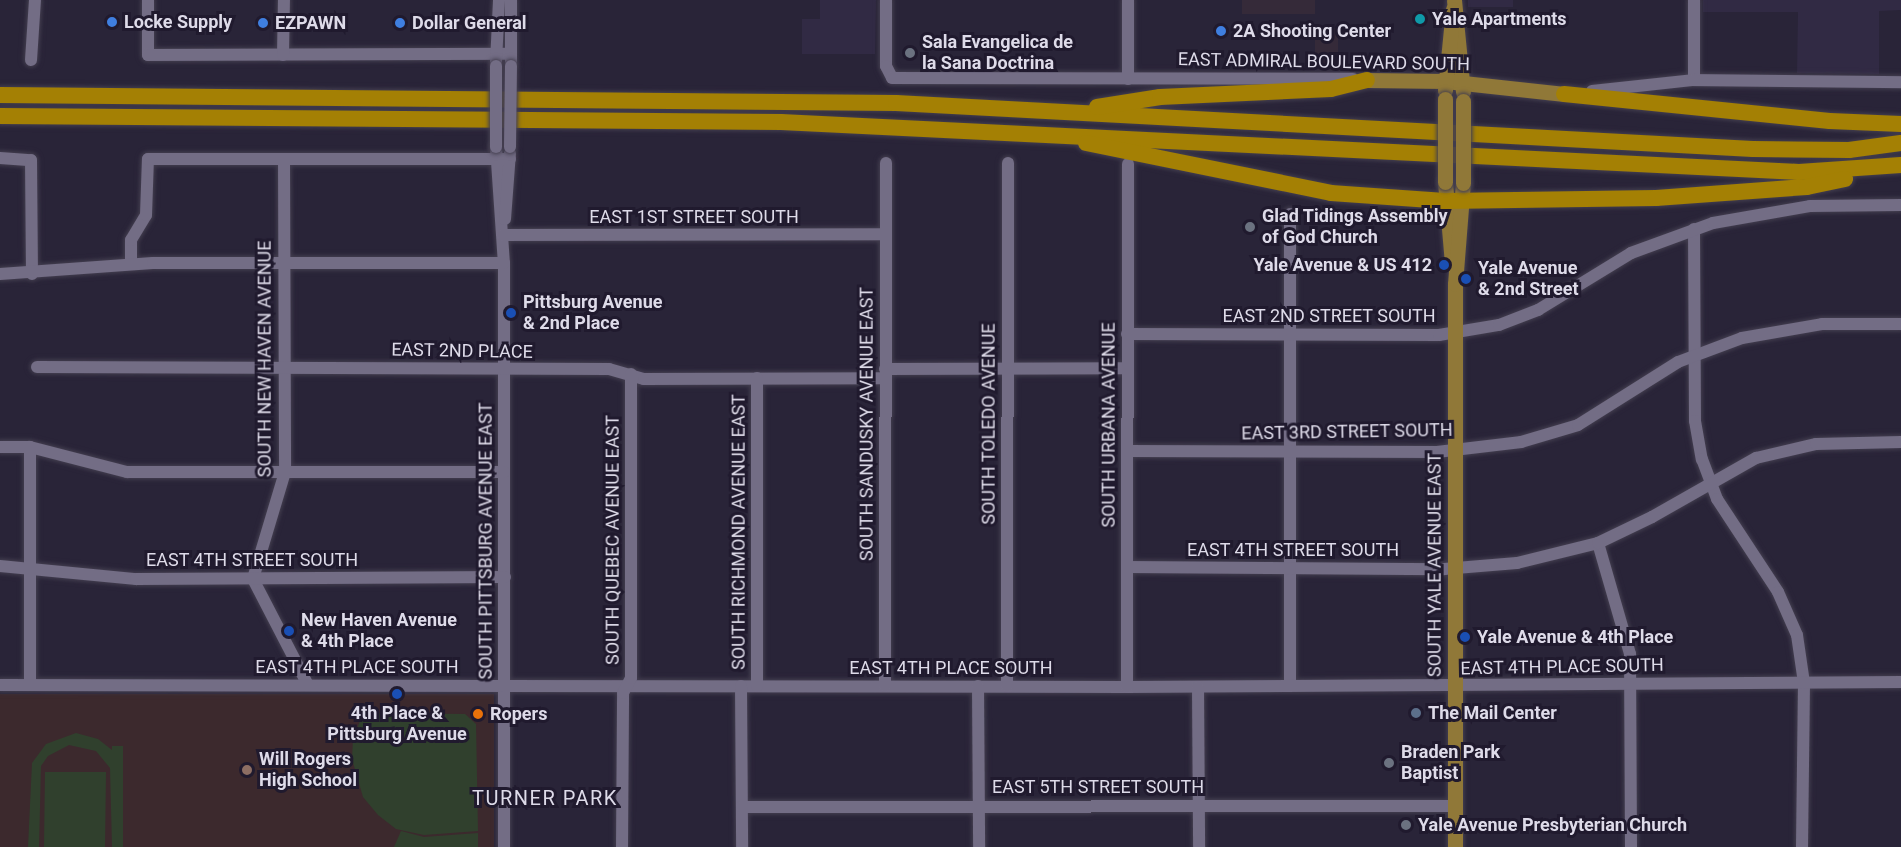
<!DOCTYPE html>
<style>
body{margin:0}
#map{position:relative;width:1901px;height:847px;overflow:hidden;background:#292438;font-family:Roboto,sans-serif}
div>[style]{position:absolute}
.built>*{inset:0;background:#312a44}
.industrial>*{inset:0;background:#352a39}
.education>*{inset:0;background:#3c292d}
.green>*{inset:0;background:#30402d}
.roads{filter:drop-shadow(0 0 2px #433e4f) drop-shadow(0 0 2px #433e4f)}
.minor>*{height:12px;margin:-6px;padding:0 6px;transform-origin:6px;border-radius:6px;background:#736d85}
.major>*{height:15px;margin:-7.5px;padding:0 7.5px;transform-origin:7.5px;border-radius:7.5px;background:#907838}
.highway>*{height:16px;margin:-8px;padding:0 8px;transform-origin:8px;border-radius:8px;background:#a48004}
.bridges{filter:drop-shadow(0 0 2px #433e4f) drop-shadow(0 0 2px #433e4f)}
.minor-bridge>*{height:12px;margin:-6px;padding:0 6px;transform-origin:6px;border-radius:6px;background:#736d85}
.major-bridge>*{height:15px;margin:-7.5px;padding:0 7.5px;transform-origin:7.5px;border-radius:7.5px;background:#907838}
.dots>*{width:16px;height:16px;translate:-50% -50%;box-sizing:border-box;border:3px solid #201a2e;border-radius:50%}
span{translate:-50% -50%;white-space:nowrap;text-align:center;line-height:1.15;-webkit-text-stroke:6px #201a2e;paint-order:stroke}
.poi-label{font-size:18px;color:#dedbe9;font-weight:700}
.left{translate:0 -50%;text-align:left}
.right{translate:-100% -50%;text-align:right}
.street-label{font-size:18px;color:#dedbe9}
.neighbourhood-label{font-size:20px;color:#dedbe9;letter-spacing:1.5px}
</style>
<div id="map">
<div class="built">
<div style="clip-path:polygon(820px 0,876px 0,875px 54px,802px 54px,802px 19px,820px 19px)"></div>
<div style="clip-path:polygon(1468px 0,1513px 0,1513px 7px,1468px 7px)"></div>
<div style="clip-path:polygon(1703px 0,1901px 0,1901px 10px,1879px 11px,1879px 74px,1797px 73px,1798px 12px,1703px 12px)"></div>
</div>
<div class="industrial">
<div style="clip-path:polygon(1242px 0,1315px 0,1315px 14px,1242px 14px)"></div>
<div style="clip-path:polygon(1315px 28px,1338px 28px,1338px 68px,1315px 68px)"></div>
</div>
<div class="education">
<div style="clip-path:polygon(0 694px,494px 694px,494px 847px,0 847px)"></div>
</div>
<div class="green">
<div style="clip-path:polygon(363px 713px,465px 714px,476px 724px,478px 831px,424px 835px,396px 829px,378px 815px,363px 797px,352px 759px,353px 739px)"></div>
<div style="clip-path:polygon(76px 733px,98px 739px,112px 750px,112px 746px,123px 746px,123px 847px,112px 847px,110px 768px,96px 751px,69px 745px,48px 756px,41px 766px,39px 847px,28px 847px,32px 763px,46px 744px)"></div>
<div style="clip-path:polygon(45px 772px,106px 772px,105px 847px,44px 847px)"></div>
<div style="clip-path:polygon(401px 831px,424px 837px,478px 833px,478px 847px,394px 847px)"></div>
</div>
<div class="roads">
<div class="minor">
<div style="left:148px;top:0;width:55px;rotate:90deg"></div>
<div style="left:148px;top:55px;width:363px;rotate:-0.2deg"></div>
<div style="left:511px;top:0;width:62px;rotate:90deg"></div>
<div style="left:886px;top:0;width:66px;rotate:90deg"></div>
<div style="left:886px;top:66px;width:13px;rotate:63deg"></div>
<div style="left:892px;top:78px;width:461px;rotate:0.1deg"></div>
<div style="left:1128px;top:0;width:79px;rotate:90deg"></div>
<div style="left:283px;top:55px;width:55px;rotate:-89deg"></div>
<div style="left:31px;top:60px;width:60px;rotate:-86.2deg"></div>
<div style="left:496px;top:62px;width:62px;rotate:-87.2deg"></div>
<div style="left:1694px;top:80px;width:80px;rotate:-90deg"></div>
<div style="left:1592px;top:91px;width:103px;rotate:-6.2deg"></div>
<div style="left:1694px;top:80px;width:207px;rotate:0.6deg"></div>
<div style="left:496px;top:147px;width:116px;rotate:86.1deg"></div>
<div style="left:504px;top:263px;width:584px;rotate:90deg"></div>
<div style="left:0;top:158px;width:31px;rotate:4deg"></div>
<div style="left:31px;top:160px;width:114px;rotate:89.5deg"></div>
<div style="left:284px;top:159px;width:313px;rotate:89.8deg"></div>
<div style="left:285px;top:472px;width:112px;rotate:106.7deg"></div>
<div style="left:253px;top:579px;width:119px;rotate:62.6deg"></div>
<div style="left:1290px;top:214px;width:472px;rotate:90deg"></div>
<div style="left:505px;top:219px;width:66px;rotate:-85.7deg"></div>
<div style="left:1694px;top:229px;width:192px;rotate:89.7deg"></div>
<div style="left:1695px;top:421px;width:39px;rotate:80deg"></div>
<div style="left:1702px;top:459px;width:43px;rotate:69.4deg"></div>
<div style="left:1717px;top:499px;width:111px;rotate:56.7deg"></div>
<div style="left:1778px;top:592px;width:47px;rotate:66.2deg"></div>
<div style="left:1797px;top:635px;width:49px;rotate:81.7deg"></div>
<div style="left:1804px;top:683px;width:164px;rotate:90.7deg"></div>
<div style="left:503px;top:235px;width:382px;rotate:-0.1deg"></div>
<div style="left:131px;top:264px;width:24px;rotate:-90deg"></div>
<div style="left:131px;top:240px;width:29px;rotate:-59deg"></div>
<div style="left:146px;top:215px;width:56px;rotate:-88deg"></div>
<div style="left:148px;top:159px;width:362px"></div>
<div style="left:0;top:274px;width:153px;rotate:-4.1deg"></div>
<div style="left:153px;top:263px;width:351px"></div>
<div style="left:1127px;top:334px;width:312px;rotate:0.2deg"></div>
<div style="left:1439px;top:335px;width:61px;rotate:-9.5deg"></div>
<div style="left:1499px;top:325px;width:42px;rotate:-21deg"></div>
<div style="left:1538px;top:310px;width:109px;rotate:-31.5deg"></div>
<div style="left:1631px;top:253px;width:87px;rotate:-20.1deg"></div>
<div style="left:1713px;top:223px;width:98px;rotate:-9.9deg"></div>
<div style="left:1810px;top:206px;width:91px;rotate:-0.6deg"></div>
<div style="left:37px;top:367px;width:572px;rotate:0.2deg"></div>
<div style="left:609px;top:369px;width:36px;rotate:16deg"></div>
<div style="left:644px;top:379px;width:241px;rotate:-0.2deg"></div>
<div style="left:885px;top:369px;width:242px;rotate:-0.2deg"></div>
<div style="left:0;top:447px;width:30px"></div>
<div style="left:30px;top:447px;width:100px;rotate:14.5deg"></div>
<div style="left:127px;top:472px;width:377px"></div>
<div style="left:1127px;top:451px;width:310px;rotate:0.2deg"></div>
<div style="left:1437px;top:452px;width:85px;rotate:-6.8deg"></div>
<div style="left:1521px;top:442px;width:59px;rotate:-16.6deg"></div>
<div style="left:1578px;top:425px;width:118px;rotate:-32.2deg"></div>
<div style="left:1678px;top:362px;width:68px;rotate:-20.6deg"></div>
<div style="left:1742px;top:338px;width:81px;rotate:-9.9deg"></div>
<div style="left:1822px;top:324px;width:79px"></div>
<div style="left:1598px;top:543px;width:116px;rotate:73.9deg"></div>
<div style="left:1630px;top:654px;width:193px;rotate:89.7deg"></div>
<div style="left:0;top:566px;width:137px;rotate:5.5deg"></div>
<div style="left:136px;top:579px;width:369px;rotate:-0.3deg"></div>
<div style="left:1127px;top:567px;width:317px;rotate:0.4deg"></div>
<div style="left:1444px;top:569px;width:73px;rotate:-4.7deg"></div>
<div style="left:1517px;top:563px;width:83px;rotate:-13.9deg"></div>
<div style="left:1598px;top:543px;width:60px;rotate:-25.7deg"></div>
<div style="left:1652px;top:517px;width:120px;rotate:-29.6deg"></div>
<div style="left:1756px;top:458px;width:62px;rotate:-13.1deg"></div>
<div style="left:1816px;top:444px;width:85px;rotate:-1.3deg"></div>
<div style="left:0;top:685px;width:1127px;rotate:0.1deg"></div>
<div style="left:1127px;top:687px;width:774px;rotate:-0.37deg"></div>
<div style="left:30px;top:685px;width:238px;rotate:-90deg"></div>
<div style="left:741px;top:686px;width:161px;rotate:89.6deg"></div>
<div style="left:757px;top:686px;width:308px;rotate:-90deg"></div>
<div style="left:885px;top:686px;width:523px;rotate:-89.89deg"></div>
<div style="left:978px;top:686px;width:161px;rotate:89.6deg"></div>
<div style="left:1007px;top:686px;width:523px;rotate:-89.89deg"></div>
<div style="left:1127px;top:687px;width:523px;rotate:-89.89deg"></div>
<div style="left:1198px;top:687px;width:160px;rotate:89.6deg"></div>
<div style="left:742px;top:807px;width:713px;rotate:-0.08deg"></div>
<div style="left:622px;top:847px;width:154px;rotate:-89.6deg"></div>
<div style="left:623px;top:693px;width:17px;rotate:-62deg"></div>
<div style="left:631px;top:678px;width:304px;rotate:-90deg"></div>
</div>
<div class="major">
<div style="left:1454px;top:0;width:92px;rotate:84.4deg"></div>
<div style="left:1367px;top:80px;width:78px;rotate:0.7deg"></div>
<div style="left:1445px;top:81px;width:120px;rotate:6.2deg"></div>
<div style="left:1445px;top:90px;width:81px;rotate:-84.4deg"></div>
<div style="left:1445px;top:182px;width:81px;rotate:85.1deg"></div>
<div style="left:1455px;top:847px;width:563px;rotate:-90deg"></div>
<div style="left:1455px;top:284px;width:101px;rotate:-85.5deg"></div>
</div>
<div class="highway">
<div style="left:1564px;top:94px;width:267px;rotate:5.8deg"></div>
<div style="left:1830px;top:121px;width:71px;rotate:2.4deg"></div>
<div style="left:0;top:95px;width:896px;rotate:0.51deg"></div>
<div style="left:896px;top:103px;width:858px;rotate:3.07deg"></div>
<div style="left:1753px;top:149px;width:96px;rotate:0.6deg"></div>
<div style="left:1849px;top:150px;width:52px;rotate:-7.7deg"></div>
<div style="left:1097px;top:107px;width:64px;rotate:-9deg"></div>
<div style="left:1160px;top:97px;width:171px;rotate:-2.7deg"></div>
<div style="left:1331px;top:89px;width:37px;rotate:-14deg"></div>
<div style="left:0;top:116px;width:781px;rotate:0.44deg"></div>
<div style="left:781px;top:122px;width:1019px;rotate:2.81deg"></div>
<div style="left:1799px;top:172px;width:102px;rotate:-3.9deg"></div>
<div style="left:1086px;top:143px;width:250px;rotate:11.5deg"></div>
<div style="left:1331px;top:193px;width:114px;rotate:4deg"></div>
<div style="left:1445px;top:201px;width:211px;rotate:-0.8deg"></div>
<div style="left:1656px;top:198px;width:151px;rotate:-4.2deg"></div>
<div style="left:1807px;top:187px;width:39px;rotate:-12deg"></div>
</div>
</div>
<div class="bridges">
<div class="minor-bridge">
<div style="left:496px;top:66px;width:81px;rotate:90deg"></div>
<div style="left:510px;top:147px;width:81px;rotate:-89.3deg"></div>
</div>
<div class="major-bridge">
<div style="left:1463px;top:101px;width:82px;rotate:90deg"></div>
<div style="left:1445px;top:182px;width:83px;rotate:-90deg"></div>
</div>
</div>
<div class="dots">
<div style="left:1420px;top:19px;background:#0f9aa8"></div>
<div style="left:112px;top:22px;background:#3f7fe0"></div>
<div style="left:263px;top:23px;background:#3f7fe0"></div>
<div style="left:400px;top:23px;background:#3f7fe0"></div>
<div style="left:1221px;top:31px;background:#3f7fe0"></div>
<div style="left:910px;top:53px;background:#6b7280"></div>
<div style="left:1250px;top:227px;background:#6b7280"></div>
<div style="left:1444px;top:265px;background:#1a4fb4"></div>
<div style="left:1466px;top:279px;background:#1a4fb4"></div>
<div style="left:511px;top:313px;background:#1a4fb4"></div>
<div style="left:289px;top:631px;background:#1a4fb4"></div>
<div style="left:1465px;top:637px;background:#1a4fb4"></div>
<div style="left:397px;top:694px;background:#1a4fb4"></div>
<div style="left:1416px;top:713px;background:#5c6f8a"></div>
<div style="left:478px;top:714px;background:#e8710a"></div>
<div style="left:1389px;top:763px;background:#6b7280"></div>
<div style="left:247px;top:770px;background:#8d6e63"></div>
<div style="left:1406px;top:825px;background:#6b7280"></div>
</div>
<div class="poi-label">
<span class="left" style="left:1432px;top:19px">Yale Apartments</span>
<span class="left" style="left:124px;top:22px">Locke Supply</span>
<span class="left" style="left:275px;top:23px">EZPAWN</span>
<span class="left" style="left:412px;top:23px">Dollar General</span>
<span class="left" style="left:1233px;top:31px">2A Shooting Center</span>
<span class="left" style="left:922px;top:53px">Sala Evangelica de<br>la Sana Doctrina</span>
<span class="left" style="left:1262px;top:227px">Glad Tidings Assembly<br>of God Church</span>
<span class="right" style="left:1432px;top:265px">Yale Avenue &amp; US 412</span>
<span class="left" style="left:1478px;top:279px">Yale Avenue<br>&amp; 2nd Street</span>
<span class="left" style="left:523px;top:313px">Pittsburg Avenue<br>&amp; 2nd Place</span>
<span class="left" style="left:301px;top:631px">New Haven Avenue<br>&amp; 4th Place</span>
<span class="left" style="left:1477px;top:637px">Yale Avenue &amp; 4th Place</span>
<span class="left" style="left:1428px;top:713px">The Mail Center</span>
<span style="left:397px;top:724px">4th Place &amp;<br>Pittsburg Avenue</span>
<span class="left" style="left:490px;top:714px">Ropers</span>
<span class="left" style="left:1401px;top:763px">Braden Park<br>Baptist</span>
<span class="left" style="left:259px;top:770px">Will Rogers<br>High School</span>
<span class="left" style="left:1418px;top:825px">Yale Avenue Presbyterian Church</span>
</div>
<div class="street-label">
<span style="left:1324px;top:62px;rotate:1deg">EAST ADMIRAL BOULEVARD SOUTH</span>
<span style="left:694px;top:217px">EAST 1ST STREET SOUTH</span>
<span style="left:1329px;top:316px">EAST 2ND STREET SOUTH</span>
<span style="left:462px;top:351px;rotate:1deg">EAST 2ND PLACE</span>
<span style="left:265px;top:359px;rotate:-90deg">SOUTH NEW HAVEN AVENUE</span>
<span style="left:867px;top:424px;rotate:-90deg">SOUTH SANDUSKY AVENUE EAST</span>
<span style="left:989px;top:424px;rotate:-90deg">SOUTH TOLEDO AVENUE</span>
<span style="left:1109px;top:425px;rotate:-90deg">SOUTH URBANA AVENUE</span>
<span style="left:1347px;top:432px;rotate:-1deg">EAST 3RD STREET SOUTH</span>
<span style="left:739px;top:532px;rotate:-90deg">SOUTH RICHMOND AVENUE EAST</span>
<span style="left:613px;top:540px;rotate:-90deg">SOUTH QUEBEC AVENUE EAST</span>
<span style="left:486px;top:541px;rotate:-90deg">SOUTH PITTSBURG AVENUE EAST</span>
<span style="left:1293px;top:550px">EAST 4TH STREET SOUTH</span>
<span style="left:252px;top:560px">EAST 4TH STREET SOUTH</span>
<span style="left:1435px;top:565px;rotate:-90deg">SOUTH YALE AVENUE EAST</span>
<span style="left:357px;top:667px">EAST 4TH PLACE SOUTH</span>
<span style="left:1562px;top:667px;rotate:-1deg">EAST 4TH PLACE SOUTH</span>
<span style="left:951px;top:668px">EAST 4TH PLACE SOUTH</span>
<span style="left:1098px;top:787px">EAST 5TH STREET SOUTH</span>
</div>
<div class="neighbourhood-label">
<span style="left:545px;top:798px">TURNER PARK</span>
</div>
</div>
